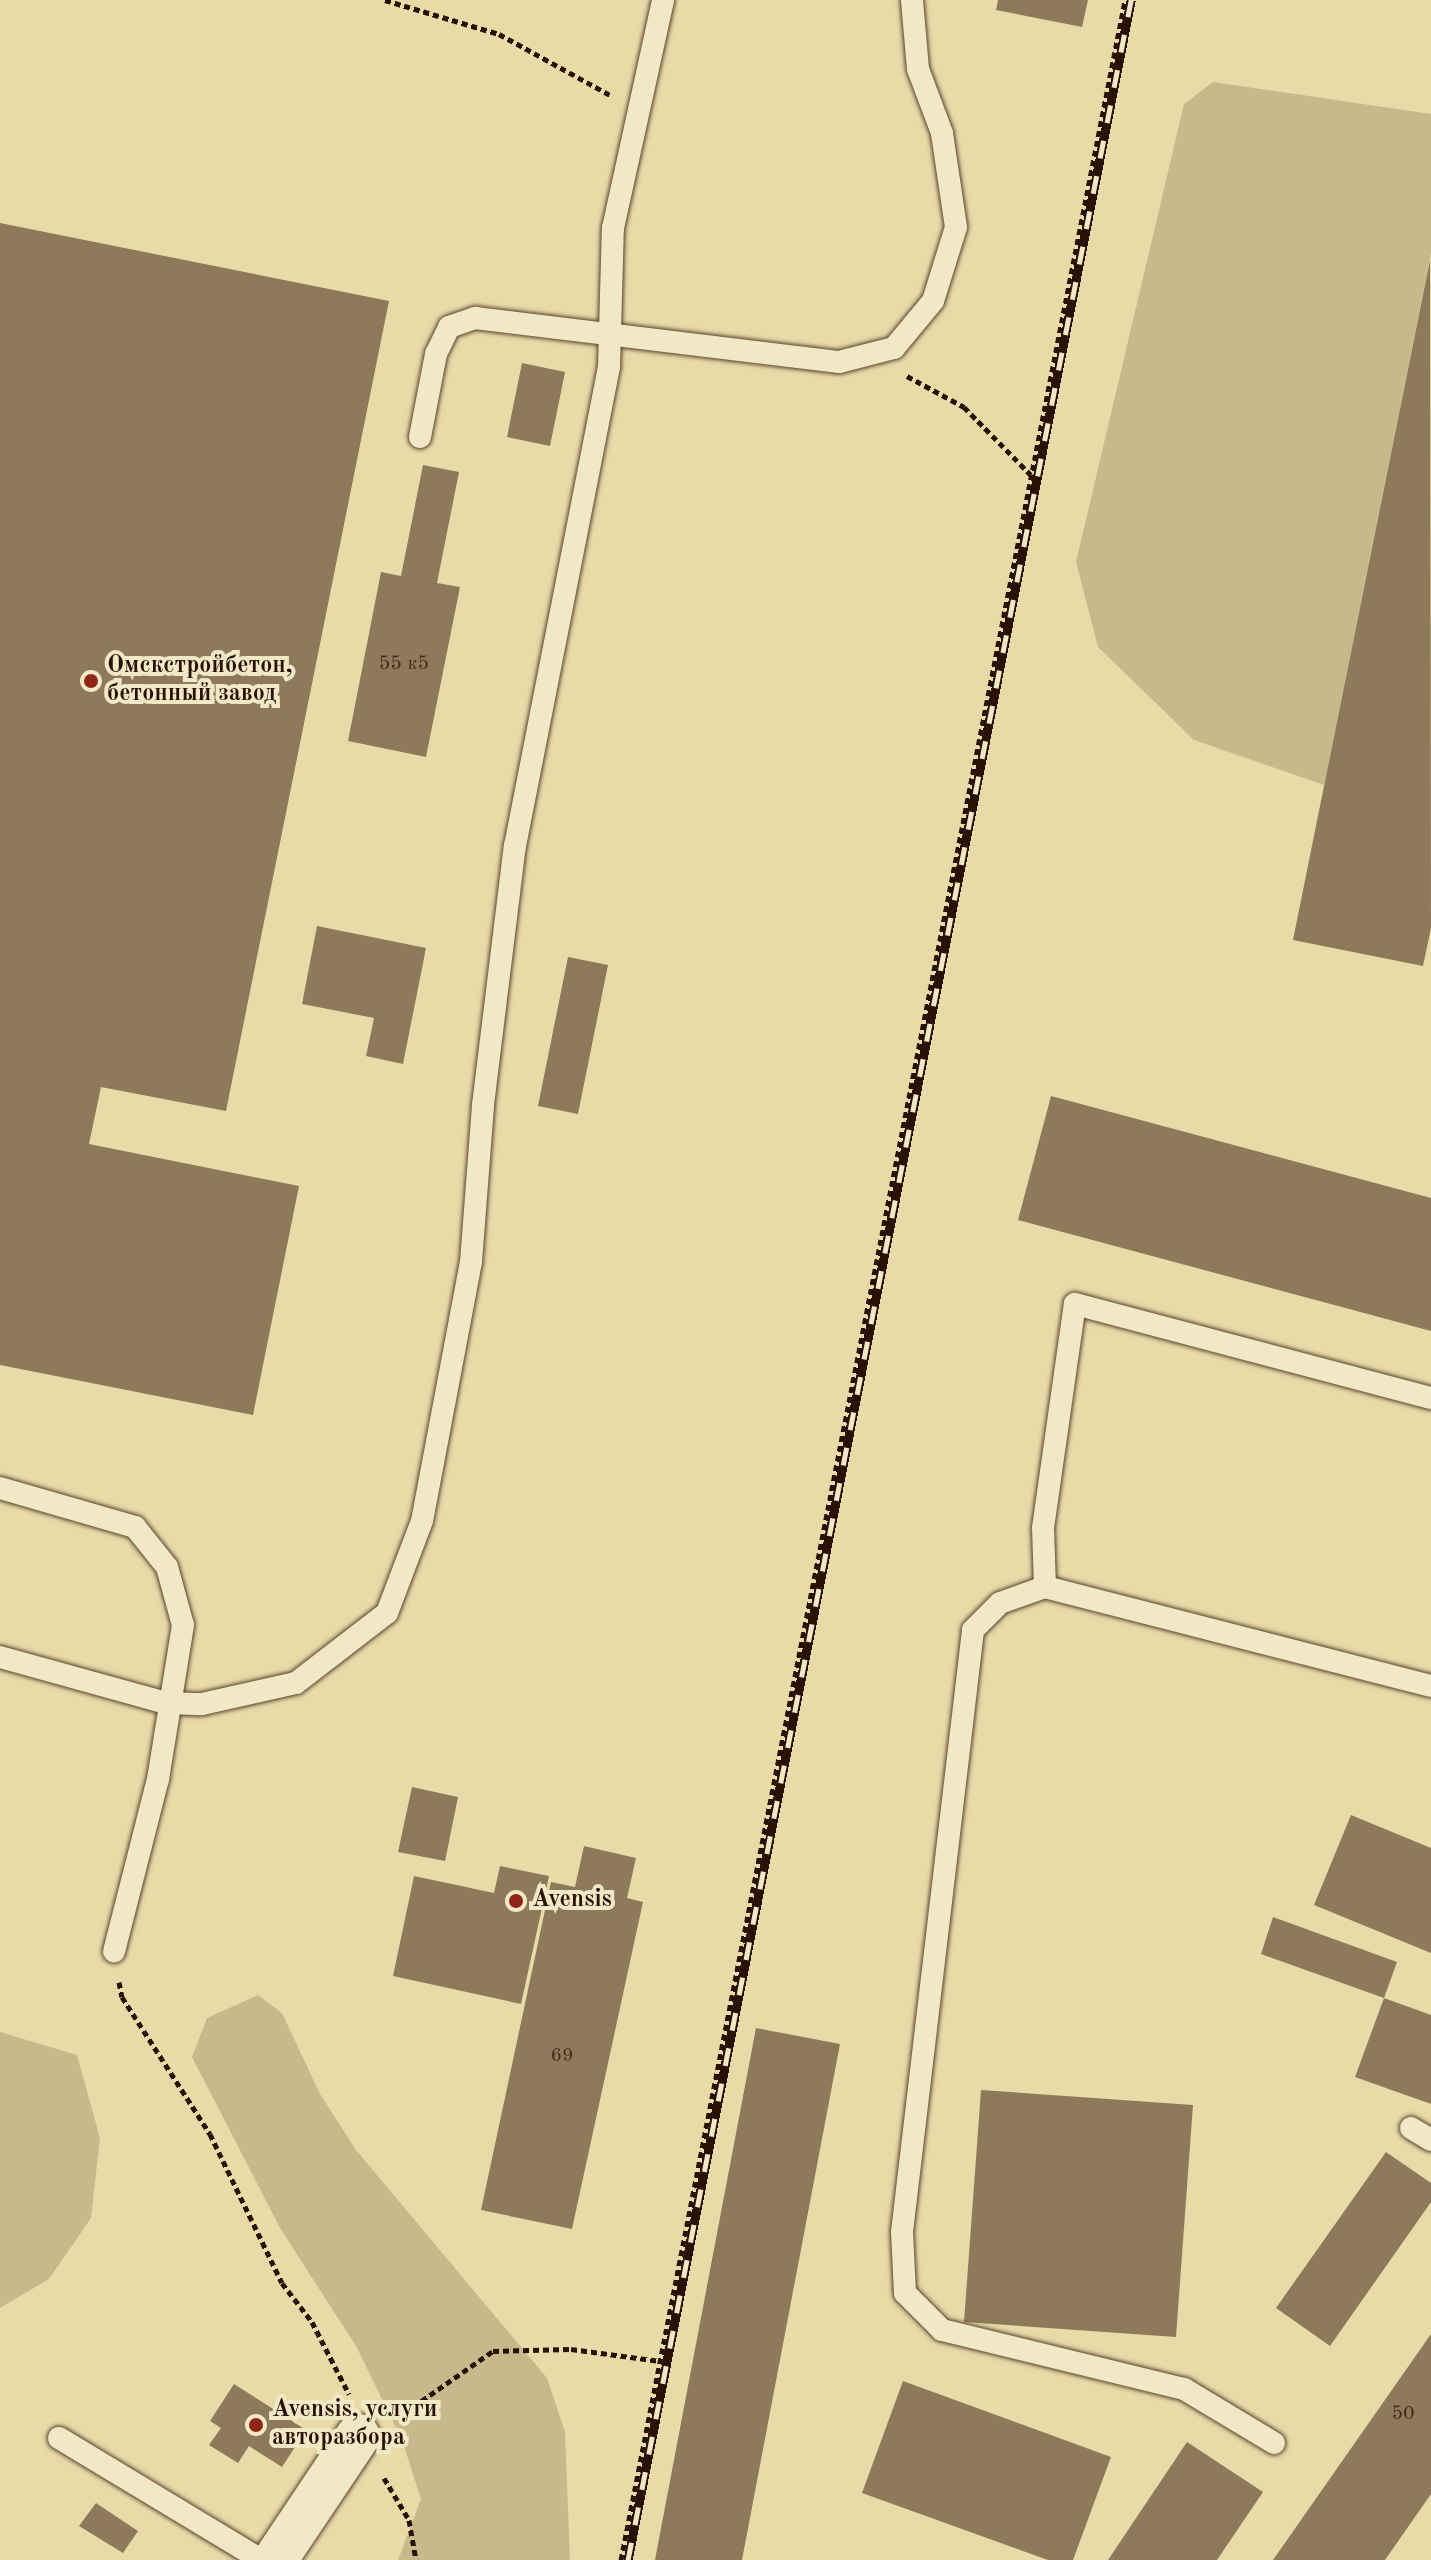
<!DOCTYPE html>
<meta charset="utf-8">
<style>
body{margin:0}
#map{position:relative;width:1431px;height:2560px;overflow:hidden;background:#e9dba8;font-family:"Old Standard TT",serif}
div>[style]{position:absolute}
.green>*{inset:0;background:#c8b98c}
.building>*{inset:0;background:#8d7a5a}
.path>*{height:5px;margin-top:-2.5px;transform-origin:0;background:repeating-linear-gradient(90deg,#291105 0 6px,transparent 0 10px)}
.roads{filter:drop-shadow(0 0 2px #59442e) drop-shadow(0 0 2px #59442e)}
.lane>*{height:22px;margin:-11px;padding:0 11px;transform-origin:11px;border-radius:11px;background:#f1e8c6}
.street>*{height:44px;margin:-22px;padding:0 22px;transform-origin:22px;border-radius:22px;background:#f1e8c6}
.rail>*{height:9px;margin-top:-4.5px;transform-origin:0;background:repeating-linear-gradient(90deg,#f1e8c6 0 18px,#291105 0 36px);box-sizing:border-box;border-block:2px solid #291105}
.dots>*{width:22px;height:22px;translate:-50% -50%;box-sizing:border-box;border:4px solid #f1e8c6;border-radius:50%}
span{translate:-50% -50%;white-space:nowrap;text-align:center;line-height:1.15;-webkit-text-stroke:8px #f1e8c6;paint-order:stroke}
.number-label{font-size:20px;color:#422b1a}
.number-label span{-webkit-text-stroke-width:0}
.poi-label{font-size:24px;color:#291105;font-weight:700}
.left{translate:0 -50%;text-align:left}
</style>
<div id="map">
<div class="green">
<div style="clip-path:polygon(1213px 82px,1431px 114px,1431px 253px,1324px 785px,1194px 740px,1098px 647px,1076px 562px,1184px 104px)"></div>
<div style="clip-path:polygon(258px 1995px,282px 2013px,320px 2094px,356px 2150px,547px 2378px,565px 2432px,570px 2560px,398px 2560px,421px 2499px,402px 2440px,356px 2346px,280px 2228px,192px 2057px,207px 2018px)"></div>
<div style="clip-path:polygon(0 2032px,77px 2055px,100px 2138px,91px 2218px,49px 2279px,0 2308px)"></div>
</div>
<div class="building">
<div style="clip-path:polygon(998px 0,1088px 0,1082px 27px,996px 10px)"></div>
<div style="clip-path:polygon(0 223px,389px 301px,226px 1111px,101px 1087px,89px 1144px,299px 1186px,253px 1415px,0 1365px)"></div>
<div style="clip-path:polygon(1430px 260px,1431px 928px,1423px 966px,1293px 940px)"></div>
<div style="clip-path:polygon(522px 363px,565px 372px,550px 446px,507px 437px)"></div>
<div style="clip-path:polygon(423px 465px,459px 472px,437px 583px,460px 587px,426px 757px,348px 741px,381px 572px,401px 576px)"></div>
<div style="clip-path:polygon(317px 926px,426px 948px,403px 1064px,366px 1056px,374px 1018px,302px 1004px)"></div>
<div style="clip-path:polygon(568px 957px,608px 965px,578px 1114px,538px 1106px)"></div>
<div style="clip-path:polygon(1051px 1096px,1431px 1198px,1431px 1331px,1018px 1220px)"></div>
<div style="clip-path:polygon(412px 1787px,458px 1797px,445px 1861px,398px 1852px)"></div>
<div style="clip-path:polygon(1351px 1815px,1431px 1848px,1431px 1953px,1314px 1905px)"></div>
<div style="clip-path:polygon(584px 1846px,636px 1858px,627px 1898px,643px 1902px,572px 2229px,481px 2210px,551px 1882px,575px 1887px)"></div>
<div style="clip-path:polygon(500px 1866px,549px 1876px,521px 2004px,393px 1976px,414px 1876px,494px 1893px)"></div>
<div style="clip-path:polygon(1273px 1917px,1397px 1962px,1384px 1998px,1261px 1954px)"></div>
<div style="clip-path:polygon(1384px 1998px,1431px 2015px,1431px 2104px,1355px 2077px)"></div>
<div style="clip-path:polygon(756px 2028px,840px 2044px,742px 2560px,655px 2560px)"></div>
<div style="clip-path:polygon(981px 2090px,1193px 2105px,1176px 2337px,964px 2322px)"></div>
<div style="clip-path:polygon(1386px 2152px,1431px 2183px,1431px 2202px,1330px 2346px,1276px 2308px)"></div>
<div style="clip-path:polygon(1431px 2334px,1431px 2494px,1385px 2560px,1273px 2560px)"></div>
<div style="clip-path:polygon(903px 2381px,1111px 2457px,1073px 2560px,1048px 2560px,862px 2493px)"></div>
<div style="clip-path:polygon(234px 2384px,306px 2430px,282px 2467px,249px 2446px,238px 2463px,209px 2445px,221px 2428px,210px 2421px)"></div>
<div style="clip-path:polygon(1187px 2442px,1263px 2492px,1217px 2560px,1108px 2560px)"></div>
<div style="clip-path:polygon(96px 2503px,138px 2531px,123px 2553px,79px 2526px)"></div>
</div>
<div class="path">
<div style="left:385px;top:0;width:119px;rotate:16.6deg"></div>
<div style="left:499px;top:34px;width:127px;rotate:28.8deg"></div>
<div style="left:907px;top:376px;width:65px;rotate:28.5deg"></div>
<div style="left:964px;top:407px;width:95px;rotate:45.4deg"></div>
<div style="left:119px;top:1982px;width:15px;rotate:79deg"></div>
<div style="left:122px;top:1997px;width:163px;rotate:57.3deg"></div>
<div style="left:210px;top:2134px;width:165px;rotate:64.2deg"></div>
<div style="left:282px;top:2283px;width:49px;rotate:52.4deg"></div>
<div style="left:312px;top:2322px;width:81px;rotate:62.8deg"></div>
<div style="left:397px;top:2418px;width:117px;rotate:-34.9deg"></div>
<div style="left:493px;top:2351px;width:78px;rotate:-1.5deg"></div>
<div style="left:571px;top:2349px;width:90px;rotate:7.7deg"></div>
<div style="left:384px;top:2478px;width:49px;rotate:59.2deg"></div>
<div style="left:409px;top:2520px;width:41px;rotate:80.1deg"></div>
<div style="left:621px;top:2560px;width:2609px;rotate:-78.86deg"></div>
</div>
<div class="roads">
<div class="lane">
<div style="left:420px;top:437px;width:85px;rotate:-79.1deg"></div>
<div style="left:436px;top:354px;width:30px;rotate:-64deg"></div>
<div style="left:449px;top:327px;width:28px;rotate:-19deg"></div>
<div style="left:475px;top:318px;width:367px;rotate:6.9deg"></div>
<div style="left:839px;top:362px;width:57px;rotate:-14.3deg"></div>
<div style="left:894px;top:348px;width:61px;rotate:-50.3deg"></div>
<div style="left:933px;top:301px;width:77px;rotate:-72.7deg"></div>
<div style="left:956px;top:227px;width:95px;rotate:-98.5deg"></div>
<div style="left:942px;top:133px;width:68px;rotate:-110.6deg"></div>
<div style="left:918px;top:69px;width:69px;rotate:-95deg"></div>
<div style="left:0;top:1488px;width:141px;rotate:16.1deg"></div>
<div style="left:135px;top:1527px;width:51px;rotate:51.3deg"></div>
<div style="left:167px;top:1567px;width:60px;rotate:74.6deg"></div>
<div style="left:183px;top:1625px;width:156px;rotate:99.2deg"></div>
<div style="left:158px;top:1779px;width:178px;rotate:104.3deg"></div>
<div style="left:1045px;top:1587px;width:398px;rotate:14.4deg"></div>
<div style="left:0;top:1657px;width:172px;rotate:15.5deg"></div>
<div style="left:166px;top:1703px;width:36px;rotate:2deg"></div>
<div style="left:202px;top:1704px;width:96px;rotate:-12.6deg"></div>
<div style="left:296px;top:1683px;width:115px;rotate:-37.6deg"></div>
<div style="left:387px;top:1613px;width:98px;rotate:-69.2deg"></div>
<div style="left:422px;top:1521px;width:264px;rotate:-79.3deg"></div>
<div style="left:471px;top:1262px;width:157px;rotate:-85.6deg"></div>
<div style="left:483px;top:1105px;width:261px;rotate:-83deg"></div>
<div style="left:515px;top:846px;width:488px;rotate:-78.9deg"></div>
<div style="left:609px;top:367px;width:139px;rotate:-88.4deg"></div>
<div style="left:613px;top:228px;width:233px;rotate:-77.6deg"></div>
<div style="left:1411px;top:2128px;width:23px;rotate:31deg"></div>
<div style="left:59px;top:2438px;width:236px;rotate:31.1deg"></div>
<div style="left:1274px;top:2443px;width:105px;rotate:-149deg"></div>
<div style="left:1184px;top:2389px;width:249px;rotate:-166.3deg"></div>
<div style="left:942px;top:2330px;width:52px;rotate:-135deg"></div>
<div style="left:905px;top:2293px;width:61px;rotate:-92.8deg"></div>
<div style="left:902px;top:2232px;width:606px;rotate:-83.27deg"></div>
<div style="left:973px;top:1630px;width:38px;rotate:-45deg"></div>
<div style="left:1000px;top:1603px;width:48px;rotate:-19.6deg"></div>
<div style="left:1045px;top:1587px;width:59px;rotate:-91.9deg"></div>
<div style="left:1043px;top:1528px;width:226px;rotate:-81.9deg"></div>
<div style="left:1075px;top:1304px;width:368px;rotate:14.8deg"></div>
</div>
<div class="street">
<div style="left:275px;top:2560px;width:149px;rotate:-56.2deg"></div>
</div>
</div>
<div class="rail">
<div style="left:628px;top:2560px;width:2609px;rotate:-78.88deg"></div>
</div>
<div class="dots">
<div style="left:91px;top:681px;background:#8f2418"></div>
<div style="left:516px;top:1901px;background:#8f2418"></div>
<div style="left:256px;top:2425px;background:#8f2418"></div>
</div>
<div class="number-label">
<span style="left:404px;top:664px">55 к5</span>
<span style="left:562px;top:2056px">69</span>
<span style="left:1403px;top:2414px">50</span>
</div>
<div class="poi-label">
<span class="left" style="left:107px;top:681px">Омскстройбетон,<br>бетонный завод</span>
<span class="left" style="left:532px;top:1901px">Avensis</span>
<span class="left" style="left:272px;top:2425px">Avensis, услуги<br>авторазбора</span>
</div>
</div>
